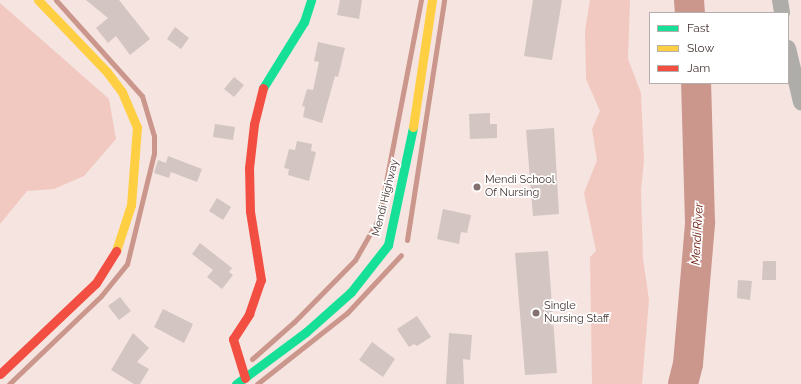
<!DOCTYPE html>
<style>
body{margin:0}
#map{position:relative;width:801px;height:384px;overflow:hidden;background:#f5e4e0;font-family:Raleway,sans-serif}
div>[style]{position:absolute}
.green>*{inset:0;background:#f2c9c0}
.stream>*{height:5px;margin:-2.5px;padding:0 2.5px;transform-origin:2.5px;border-radius:2.5px;background:#cb968b}
.river>*{height:30px;margin:-15px;padding:0 15px;transform-origin:15px;border-radius:15px;background:#cb968b}
.building>*{inset:0;background:#d3c5c2}
.street>*{height:16px;margin:-8px;padding:0 8px;transform-origin:8px;border-radius:8px;background:#aeada9}
.fast>*{height:9px;margin:-4.5px;padding:0 4.5px;transform-origin:4.5px;border-radius:4.5px;background:#16e098}
.slow>*{height:9px;margin:-4.5px;padding:0 4.5px;transform-origin:4.5px;border-radius:4.5px;background:#ffcf43}
.jam>*{height:9px;margin:-4.5px;padding:0 4.5px;transform-origin:4.5px;border-radius:4.5px;background:#f24e42}
.dots>*{width:11px;height:11px;translate:-50% -50%;box-sizing:border-box;border:2px solid #fff;border-radius:50%}
span{translate:-50% -50%;white-space:nowrap;text-align:center;line-height:1.15;-webkit-text-stroke:3.5px #fff;paint-order:stroke}
.poi-label{font-size:11px;color:#453532}
.left{translate:0 -50%;text-align:left}
.street-label{font-size:11px;color:#453532}
.water-label{font-size:12px;color:#691507;font-style:italic}
.legend{position:absolute;left:649px;top:12px;width:140px;height:72px;box-sizing:border-box;background:#fff;border:1px solid #b5aead;margin:0;padding:5px 7px;list-style:none;font-size:12px;color:#453532}
.legend li{display:flex;align-items:center;gap:8px;height:20px}
.legend b{width:20px;border:1px solid #b5aead}
</style>
<div id="map">
<div class="green">
<div style="clip-path:polygon(590px 0,630px 0,628px 59px,641px 93px,644px 160px,641px 191px,643px 259px,649px 300px,642px 384px,592px 384px,590px 257px,596px 251px,584px 193px,597px 160px,592px 129px,600px 111px,586px 79px,585px 31px)"></div>
<div style="clip-path:polygon(0 3px,109px 99px,116px 139px,84px 176px,54px 189px,27px 191px,0 224px)"></div>
</div>
<div class="stream">
<div style="left:407px;top:240px;width:243px;rotate:-81.2deg"></div>
<div style="left:252px;top:359px;width:56px;rotate:-41.4deg"></div>
<div style="left:294px;top:322px;width:87px;rotate:-45.5deg"></div>
<div style="left:355px;top:260px;width:48px;rotate:-60.3deg"></div>
<div style="left:379px;top:218px;width:222px;rotate:-79.1deg"></div>
<div style="left:9px;top:384px;width:127px;rotate:-43.7deg"></div>
<div style="left:101px;top:296px;width:41px;rotate:-50.9deg"></div>
<div style="left:127px;top:264px;width:114px;rotate:-76.3deg"></div>
<div style="left:154px;top:153px;width:17px;rotate:-90deg"></div>
<div style="left:154px;top:136px;width:42px;rotate:-106.7deg"></div>
<div style="left:142px;top:96px;width:129px;rotate:-131.9deg"></div>
<div style="left:257px;top:384px;width:115px;rotate:-38.3deg"></div>
<div style="left:347px;top:313px;width:79px;rotate:-47deg"></div>
</div>
<div class="river">
<div style="left:689px;top:0;width:13px;rotate:86deg"></div>
<div style="left:683px;top:384px;width:21px;rotate:-76deg"></div>
<div style="left:688px;top:364px;width:142px;rotate:-85.1deg"></div>
<div style="left:700px;top:223px;width:140px;rotate:-91.6deg"></div>
</div>
<div class="building">
<div style="clip-path:polygon(86px 0,119px 0,150px 39px,130px 55px,116px 36px,108px 43px,96px 28px,108px 18px)"></div>
<div style="clip-path:polygon(340px 0,362px 0,359px 19px,337px 15px)"></div>
<div style="clip-path:polygon(533px 0,562px 0,552px 60px,524px 56px)"></div>
<div style="clip-path:polygon(175px 27px,189px 38px,181px 49px,167px 39px)"></div>
<div style="clip-path:polygon(318px 42px,345px 48px,338px 77px,335px 76px,322px 123px,303px 117px,305px 107px,302px 106px,307px 89px,313px 90px,319px 62px,314px 61px)"></div>
<div style="clip-path:polygon(234px 77px,244px 85px,234px 97px,224px 89px)"></div>
<div style="clip-path:polygon(490px 113px,490px 124px,497px 124px,497px 138px,470px 139px,469px 114px)"></div>
<div style="clip-path:polygon(215px 124px,235px 127px,233px 140px,213px 137px)"></div>
<div style="clip-path:polygon(554px 128px,559px 214px,533px 216px,526px 130px)"></div>
<div style="clip-path:polygon(297px 141px,312px 144px,311px 151px,316px 152px,309px 181px,288px 175px,289px 169px,284px 168px,289px 149px,295px 150px)"></div>
<div style="clip-path:polygon(168px 156px,202px 169px,197px 182px,171px 172px,169px 178px,154px 173px,158px 160px,166px 163px)"></div>
<div style="clip-path:polygon(217px 198px,231px 207px,223px 220px,209px 211px)"></div>
<div style="clip-path:polygon(443px 209px,471px 215px,467px 233px,461px 232px,459px 244px,437px 239px)"></div>
<div style="clip-path:polygon(200px 243px,232px 268px,229px 272px,233px 275px,222px 289px,207px 277px,213px 270px,192px 254px)"></div>
<div style="clip-path:polygon(548px 251px,557px 373px,525px 375px,515px 253px)"></div>
<div style="clip-path:polygon(763px 261px,776px 261px,776px 280px,762px 280px)"></div>
<div style="clip-path:polygon(738px 280px,752px 281px,750px 300px,737px 298px)"></div>
<div style="clip-path:polygon(120px 297px,131px 311px,119px 320px,108px 306px)"></div>
<div style="clip-path:polygon(163px 309px,193px 324px,184px 343px,154px 327px)"></div>
<div style="clip-path:polygon(417px 316px,431px 337px,417px 346px,414px 344px,409px 347px,397px 329px)"></div>
<div style="clip-path:polygon(133px 333px,149px 348px,137px 362px,149px 369px,140px 384px,134px 384px,111px 370px)"></div>
<div style="clip-path:polygon(449px 333px,472px 335px,470px 360px,463px 359px,464px 384px,446px 384px)"></div>
<div style="clip-path:polygon(372px 342px,395px 359px,383px 377px,359px 360px)"></div>
</div>
<div class="street">
<div style="left:780px;top:0;width:13px;rotate:81deg"></div>
<div style="left:788px;top:48px;width:56px;rotate:76.5deg"></div>
</div>
<div class="fast">
<div style="left:263px;top:88px;width:78px;rotate:-58.2deg"></div>
<div style="left:304px;top:22px;width:23px;rotate:-72deg"></div>
<div style="left:236px;top:384px;width:87px;rotate:-36.6deg"></div>
<div style="left:306px;top:332px;width:60px;rotate:-41.6deg"></div>
<div style="left:351px;top:292px;width:60px;rotate:-51.8deg"></div>
<div style="left:388px;top:245px;width:121px;rotate:-78deg"></div>
</div>
<div class="slow">
<div style="left:38px;top:0;width:100px;rotate:46.2deg"></div>
<div style="left:107px;top:72px;width:25px;rotate:53deg"></div>
<div style="left:122px;top:92px;width:38px;rotate:67deg"></div>
<div style="left:137px;top:127px;width:78px;rotate:94.4deg"></div>
<div style="left:131px;top:205px;width:48px;rotate:108.1deg"></div>
<div style="left:413px;top:127px;width:128px;rotate:-81.5deg"></div>
</div>
<div class="jam">
<div style="left:0;top:374px;width:132px;rotate:-43.5deg"></div>
<div style="left:96px;top:283px;width:38px;rotate:-58deg"></div>
<div style="left:245px;top:378px;width:41px;rotate:-107.1deg"></div>
<div style="left:233px;top:339px;width:30px;rotate:-57deg"></div>
<div style="left:249px;top:314px;width:36px;rotate:-71deg"></div>
<div style="left:261px;top:280px;width:70px;rotate:-99.1deg"></div>
<div style="left:250px;top:211px;width:43px;rotate:-91.3deg"></div>
<div style="left:249px;top:168px;width:44px;rotate:-83.5deg"></div>
<div style="left:254px;top:124px;width:37px;rotate:-76deg"></div>
</div>
<div class="dots">
<div style="left:477px;top:187px;background:#83726f"></div>
<div style="left:536px;top:313px;background:#83726f"></div>
</div>
<div class="poi-label">
<span class="left" style="left:485px;top:187px">Mendi School<br>Of Nursing</span>
<span class="left" style="left:544px;top:313px">Single<br>Nursing Staff</span>
</div>
<div class="street-label">
<span style="left:386px;top:198px;rotate:-76deg">Mendi Highway</span>
</div>
<div class="water-label">
<span style="left:698px;top:234px;rotate:-87deg">Mendi River</span>
</div>
<ul class="legend">
<li><b style="height:5px;background:#16e098"></b>Fast</li>
<li><b style="height:5px;background:#ffcf43"></b>Slow</li>
<li><b style="height:5px;background:#f24e42"></b>Jam</li>
</ul>
</div>
